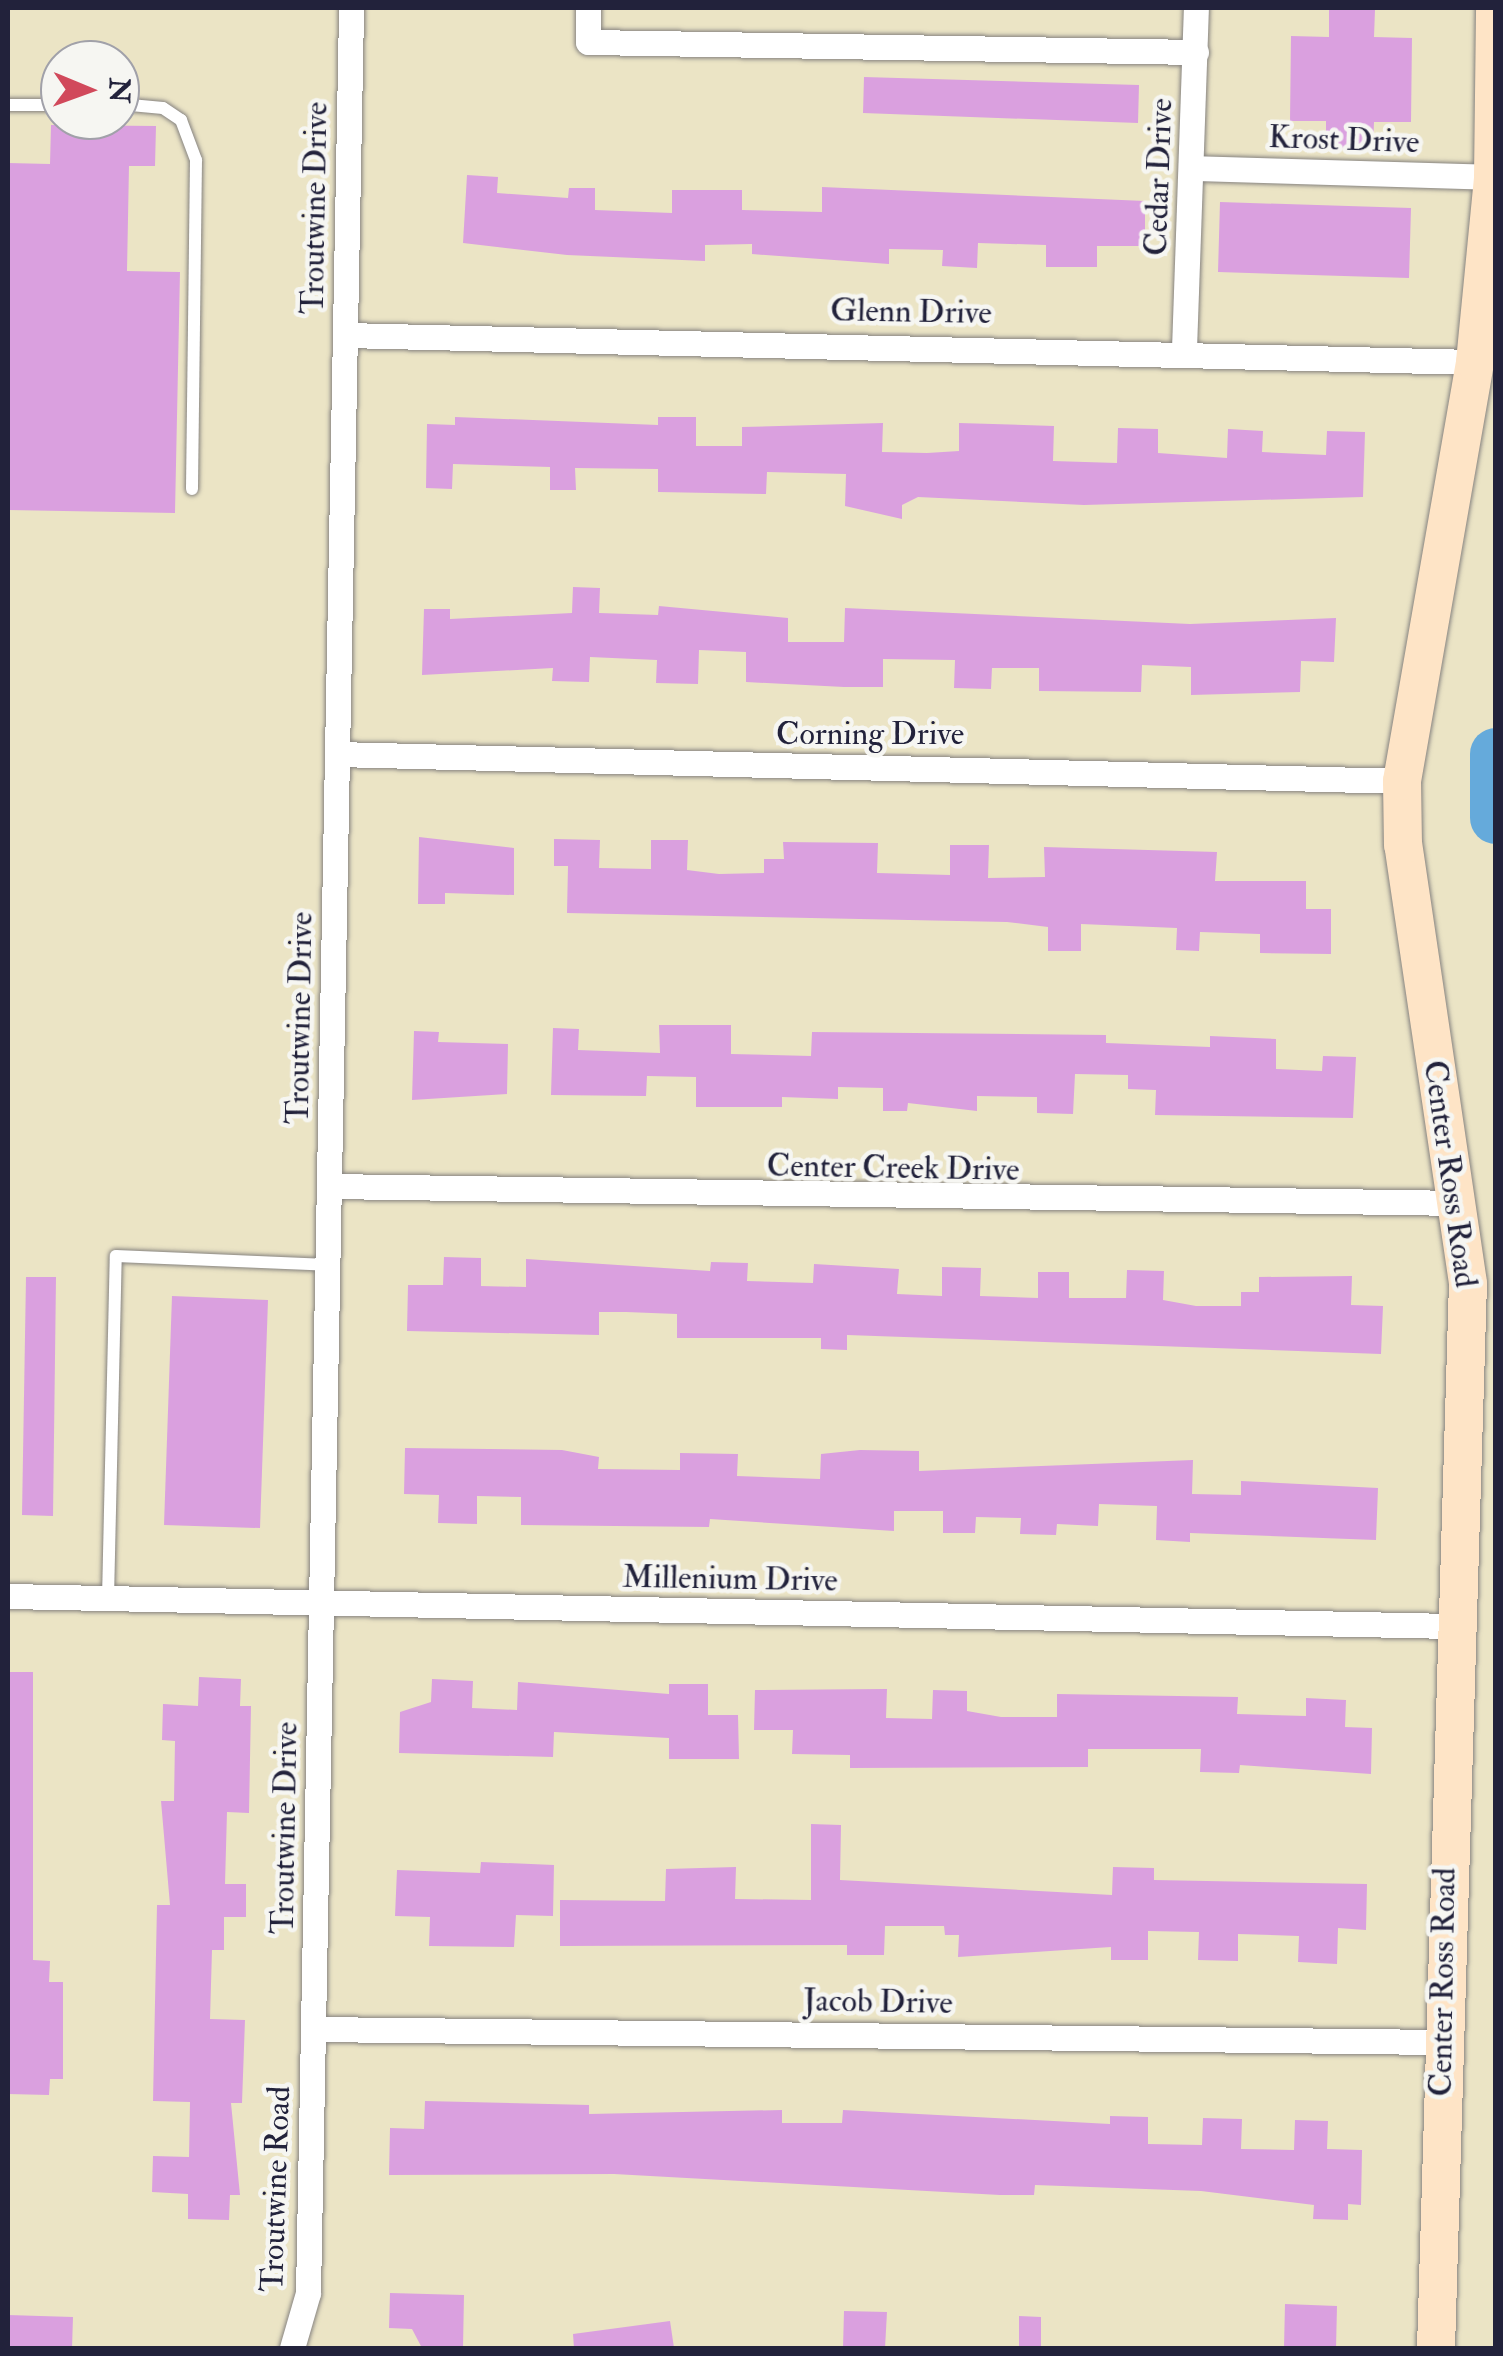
<!DOCTYPE html>
<style>
body{margin:0}
#map{position:relative;width:1503px;height:2356px;overflow:hidden;background:#ebe4c5;font-family:"IM FELL Double Pica",serif}
div>[style]{position:absolute}
.river>*{height:52px;margin:-26px;padding:0 26px;transform-origin:26px;border-radius:26px;background:#65aadb}
.building>*{inset:0;background:#daa0df}
.roads{filter:drop-shadow(0 0 2px #868380) drop-shadow(0 0 2px #868380)}
.lane>*{height:12px;margin:-6px;padding:0 6px;transform-origin:6px;border-radius:6px;background:#fff}
.street>*{height:25px;margin:-12.5px;padding:0 12.5px;transform-origin:12.5px;border-radius:12.5px;background:#fff}
.secondary>*{height:38px;margin:-19px;padding:0 19px;transform-origin:19px;border-radius:19px;background:#fee4c6}
span{translate:-50% -50%;white-space:nowrap;text-align:center;line-height:1.15;-webkit-text-stroke:9px #f6f6f2;paint-order:stroke}
.street-label{font-size:32px;color:#22223b}
.frame{position:absolute;inset:0;border:10px solid #22223b;pointer-events:none}
.north{position:absolute;left:40px;top:40px;width:100px;height:100px;box-sizing:border-box;background:#f6f6f2;border:2px solid #a1a1a9;border-radius:50%;rotate:91deg;font-size:28px;font-weight:700;line-height:40px;text-align:center;color:#22223b}
.north::after{content:'';display:block;margin:auto;width:35px;height:45px;background:#d1495b;clip-path:polygon(50% 0,100% 100%,50% 72%,0 100%)}
</style>
<div id="map">
<div class="river">
<div style="left:1496px;top:754px;width:64px;rotate:90deg"></div>
</div>
<div class="building">
<div style="clip-path:polygon(1329px 9px,1375px 10px,1374px 37px,1412px 38px,1411px 122px,1374px 122px,1373px 149px,1326px 148px,1326px 121px,1290px 121px,1291px 36px,1329px 37px)"></div>
<div style="clip-path:polygon(864px 77px,1139px 85px,1138px 123px,863px 113px)"></div>
<div style="clip-path:polygon(51px 125px,156px 126px,155px 166px,129px 166px,127px 271px,180px 272px,175px 513px,8px 510px,8px 163px,50px 164px)"></div>
<div style="clip-path:polygon(467px 175px,498px 177px,497px 193px,568px 198px,569px 188px,595px 188px,595px 210px,672px 213px,672px 190px,742px 190px,742px 210px,822px 212px,822px 187px,1145px 201px,1145px 246px,1097px 246px,1097px 267px,1046px 267px,1046px 245px,978px 243px,977px 268px,942px 266px,943px 250px,889px 249px,889px 264px,752px 254px,752px 244px,705px 245px,705px 261px,567px 255px,463px 243px)"></div>
<div style="clip-path:polygon(1220px 202px,1411px 208px,1409px 278px,1218px 272px)"></div>
<div style="clip-path:polygon(455px 417px,658px 425px,658px 417px,696px 417px,696px 446px,742px 446px,742px 427px,883px 423px,882px 452px,927px 453px,959px 451px,959px 423px,1054px 426px,1053px 461px,1117px 463px,1118px 428px,1158px 429px,1158px 453px,1227px 458px,1228px 429px,1263px 431px,1262px 452px,1326px 455px,1327px 431px,1365px 432px,1363px 497px,1084px 505px,918px 497px,902px 505px,902px 519px,845px 506px,846px 474px,767px 472px,766px 494px,658px 492px,658px 469px,575px 468px,576px 490px,550px 490px,550px 467px,453px 464px,452px 489px,426px 488px,427px 424px,455px 425px)"></div>
<div style="clip-path:polygon(573px 587px,600px 588px,599px 613px,658px 615px,659px 606px,788px 618px,788px 642px,844px 642px,845px 608px,1190px 624px,1336px 618px,1334px 662px,1301px 661px,1300px 692px,1191px 695px,1191px 667px,1142px 665px,1141px 692px,1039px 691px,1039px 668px,992px 668px,991px 689px,954px 688px,955px 660px,883px 659px,883px 687px,844px 687px,746px 682px,746px 652px,699px 650px,698px 684px,656px 683px,657px 660px,590px 657px,589px 682px,552px 681px,553px 668px,422px 675px,424px 609px,450px 609px,450px 619px,572px 613px)"></div>
<div style="clip-path:polygon(419px 837px,514px 848px,514px 895px,445px 893px,445px 904px,418px 904px)"></div>
<div style="clip-path:polygon(554px 839px,600px 840px,599px 868px,651px 869px,651px 840px,688px 840px,687px 870px,719px 874px,764px 873px,764px 859px,784px 859px,783px 842px,878px 843px,877px 873px,950px 875px,950px 845px,989px 845px,988px 878px,1045px 877px,1044px 847px,1217px 852px,1215px 881px,1306px 881px,1306px 909px,1331px 909px,1331px 954px,1260px 953px,1260px 934px,1200px 932px,1199px 951px,1176px 950px,1177px 928px,1081px 924px,1081px 951px,1048px 951px,1048px 927px,1007px 922px,567px 913px,568px 866px,554px 866px)"></div>
<div style="clip-path:polygon(659px 1025px,731px 1025px,731px 1054px,811px 1056px,812px 1032px,1106px 1035px,1106px 1043px,1210px 1047px,1210px 1036px,1276px 1039px,1276px 1069px,1322px 1071px,1323px 1056px,1356px 1057px,1353px 1118px,1155px 1115px,1156px 1090px,1128px 1089px,1128px 1075px,1075px 1074px,1073px 1114px,1037px 1113px,1037px 1097px,977px 1096px,977px 1111px,908px 1103px,907px 1111px,883px 1111px,883px 1088px,838px 1087px,838px 1099px,782px 1097px,782px 1107px,696px 1107px,696px 1077px,647px 1076px,646px 1096px,551px 1095px,553px 1028px,579px 1029px,578px 1050px,660px 1053px)"></div>
<div style="clip-path:polygon(414px 1031px,439px 1032px,438px 1042px,508px 1044px,507px 1094px,412px 1100px)"></div>
<div style="clip-path:polygon(444px 1257px,481px 1258px,481px 1286px,526px 1287px,526px 1259px,710px 1271px,711px 1262px,748px 1263px,747px 1281px,813px 1283px,814px 1264px,899px 1269px,897px 1294px,942px 1296px,942px 1267px,981px 1268px,980px 1296px,1038px 1298px,1038px 1272px,1069px 1272px,1069px 1298px,1126px 1298px,1127px 1270px,1164px 1271px,1163px 1300px,1196px 1306px,1241px 1306px,1241px 1292px,1259px 1292px,1259px 1277px,1352px 1276px,1351px 1305px,1383px 1306px,1381px 1354px,847px 1335px,847px 1350px,821px 1349px,821px 1338px,677px 1338px,677px 1314px,626px 1312px,599px 1312px,599px 1335px,407px 1331px,408px 1285px,443px 1285px)"></div>
<div style="clip-path:polygon(26px 1277px,56px 1277px,53px 1516px,22px 1515px)"></div>
<div style="clip-path:polygon(172px 1296px,268px 1300px,260px 1528px,164px 1525px)"></div>
<div style="clip-path:polygon(405px 1448px,562px 1450px,599px 1457px,598px 1469px,680px 1470px,680px 1453px,738px 1454px,737px 1476px,820px 1479px,821px 1454px,860px 1450px,919px 1451px,919px 1471px,1193px 1460px,1192px 1494px,1241px 1495px,1241px 1481px,1378px 1488px,1376px 1540px,1190px 1533px,1190px 1542px,1156px 1540px,1157px 1506px,1099px 1504px,1098px 1526px,1057px 1524px,1056px 1535px,1020px 1534px,1021px 1518px,976px 1517px,975px 1533px,943px 1533px,943px 1511px,894px 1511px,894px 1531px,710px 1519px,709px 1527px,521px 1525px,521px 1497px,477px 1496px,477px 1524px,438px 1523px,439px 1495px,404px 1494px)"></div>
<div style="clip-path:polygon(8px 1672px,33px 1672px,33px 1960px,50px 1961px,49px 1982px,63px 1982px,63px 2079px,50px 2079px,49px 2095px,8px 2094px)"></div>
<div style="clip-path:polygon(199px 1677px,241px 1679px,240px 1706px,251px 1706px,249px 1813px,227px 1812px,225px 1884px,246px 1884px,246px 1917px,224px 1917px,224px 1950px,212px 1950px,210px 2019px,245px 2020px,242px 2103px,231px 2103px,240px 2195px,230px 2195px,229px 2220px,188px 2219px,188px 2194px,152px 2192px,153px 2156px,189px 2157px,190px 2102px,153px 2101px,157px 1905px,170px 1905px,161px 1801px,174px 1801px,175px 1741px,162px 1740px,163px 1704px,198px 1706px)"></div>
<div style="clip-path:polygon(432px 1679px,473px 1681px,472px 1708px,517px 1710px,518px 1682px,669px 1694px,669px 1684px,708px 1684px,708px 1715px,738px 1715px,739px 1759px,669px 1759px,669px 1738px,554px 1732px,553px 1757px,399px 1753px,400px 1712px,431px 1702px)"></div>
<div style="clip-path:polygon(887px 1689px,886px 1718px,932px 1719px,933px 1690px,967px 1691px,967px 1711px,1001px 1717px,1057px 1717px,1057px 1694px,1238px 1697px,1237px 1714px,1306px 1716px,1306px 1698px,1346px 1700px,1345px 1727px,1372px 1728px,1371px 1774px,1240px 1765px,1239px 1773px,1200px 1772px,1201px 1749px,1088px 1749px,1088px 1767px,850px 1768px,850px 1755px,792px 1754px,793px 1730px,754px 1730px,755px 1690px)"></div>
<div style="clip-path:polygon(811px 1824px,841px 1825px,840px 1880px,1112px 1895px,1113px 1867px,1154px 1868px,1154px 1880px,1367px 1884px,1366px 1930px,1338px 1928px,1337px 1964px,1298px 1962px,1299px 1936px,1238px 1934px,1238px 1961px,1198px 1960px,1199px 1932px,1148px 1931px,1148px 1960px,1111px 1960px,1111px 1947px,958px 1957px,959px 1935px,945px 1935px,944px 1926px,885px 1926px,884px 1955px,847px 1955px,847px 1945px,560px 1946px,560px 1900px,665px 1901px,666px 1869px,736px 1867px,735px 1899px,811px 1900px)"></div>
<div style="clip-path:polygon(481px 1862px,554px 1865px,553px 1916px,516px 1915px,514px 1947px,429px 1946px,430px 1917px,395px 1916px,397px 1870px,480px 1873px)"></div>
<div style="clip-path:polygon(425px 2101px,589px 2105px,589px 2114px,782px 2110px,782px 2123px,842px 2123px,843px 2110px,1110px 2124px,1110px 2116px,1148px 2117px,1148px 2144px,1202px 2145px,1203px 2118px,1242px 2119px,1241px 2149px,1294px 2150px,1295px 2120px,1328px 2121px,1327px 2149px,1362px 2150px,1361px 2205px,1348px 2204px,1348px 2220px,1313px 2219px,1314px 2205px,1201px 2191px,1035px 2185px,1034px 2195px,1000px 2195px,614px 2174px,389px 2175px,390px 2128px,424px 2129px)"></div>
<div style="clip-path:polygon(390px 2293px,464px 2295px,463px 2348px,422px 2348px,412px 2329px,389px 2328px)"></div>
<div style="clip-path:polygon(1285px 2304px,1337px 2306px,1336px 2348px,1284px 2348px)"></div>
<div style="clip-path:polygon(844px 2311px,887px 2312px,885px 2348px,843px 2348px)"></div>
<div style="clip-path:polygon(8px 2315px,73px 2317px,72px 2348px,8px 2348px)"></div>
<div style="clip-path:polygon(1019px 2316px,1041px 2317px,1041px 2348px,1019px 2348px)"></div>
<div style="clip-path:polygon(670px 2321px,674px 2348px,574px 2348px,573px 2334px)"></div>
</div>
<div class="roads">
<div class="lane">
<div style="left:120px;top:104px;width:43px;rotate:5.3deg"></div>
<div style="left:163px;top:108px;width:22px;rotate:34deg"></div>
<div style="left:181px;top:120px;width:43px;rotate:69.4deg"></div>
<div style="left:196px;top:160px;width:329px;rotate:90.7deg"></div>
<div style="left:8px;top:105px;width:52px"></div>
<div style="left:108px;top:1598px;width:342px;rotate:-88.7deg"></div>
<div style="left:116px;top:1256px;width:212px;rotate:2.4deg"></div>
</div>
<div class="street">
<div style="left:588px;top:8px;width:34px;rotate:90deg"></div>
<div style="left:588px;top:42px;width:608px;rotate:0.94deg"></div>
<div style="left:1192px;top:168px;width:301px;rotate:1.7deg"></div>
<div style="left:345px;top:335px;width:1130px;rotate:1.37deg"></div>
<div style="left:1184px;top:349px;width:341px;rotate:-88deg"></div>
<div style="left:337px;top:754px;width:1065px;rotate:1.45deg"></div>
<div style="left:329px;top:1186px;width:1127px;rotate:0.86deg"></div>
<div style="left:8px;top:1596px;width:1444px;rotate:1.19deg"></div>
<div style="left:313px;top:2029px;width:1128px;rotate:0.66deg"></div>
<div style="left:292px;top:2348px;width:57px;rotate:-73.8deg"></div>
<div style="left:308px;top:2293px;width:2285px;rotate:-88.92deg"></div>
</div>
<div class="secondary">
<div style="left:1436px;top:2348px;width:1065px;rotate:-88.28deg"></div>
<div style="left:1468px;top:1283px;width:443px;rotate:-98.4deg"></div>
<div style="left:1403px;top:845px;width:64px;rotate:-90.9deg"></div>
<div style="left:1402px;top:781px;width:425px;rotate:-80.1deg"></div>
<div style="left:1475px;top:362px;width:186px;rotate:-84.4deg"></div>
<div style="left:1493px;top:177px;width:169px;rotate:-89.3deg"></div>
</div>
</div>
<div class="street-label">
<span style="left:1344px;top:140px;rotate:2deg">Krost Drive</span>
<span style="left:1159px;top:177px;rotate:-88deg">Cedar Drive</span>
<span style="left:315px;top:208px;rotate:-89deg">Troutwine Drive</span>
<span style="left:911px;top:312px;rotate:1deg">Glenn Drive</span>
<span style="left:870px;top:734px">Corning Drive</span>
<span style="left:300px;top:1018px;rotate:-89deg">Troutwine Drive</span>
<span style="left:893px;top:1168px;rotate:1deg">Center Creek Drive</span>
<span style="left:1450px;top:1174px;rotate:82deg">Center Ross Road</span>
<span style="left:730px;top:1579px;rotate:1deg">Millenium Drive</span>
<span style="left:285px;top:1828px;rotate:-89deg">Troutwine Drive</span>
<span style="left:1443px;top:1982px;rotate:-89deg">Center Ross Road</span>
<span style="left:878px;top:2002px;rotate:1deg">Jacob Drive</span>
<span style="left:276px;top:2189px;rotate:-88deg">Troutwine Road</span>
</div>
<div class="frame"></div>
<div class="north">N</div>
</div>
